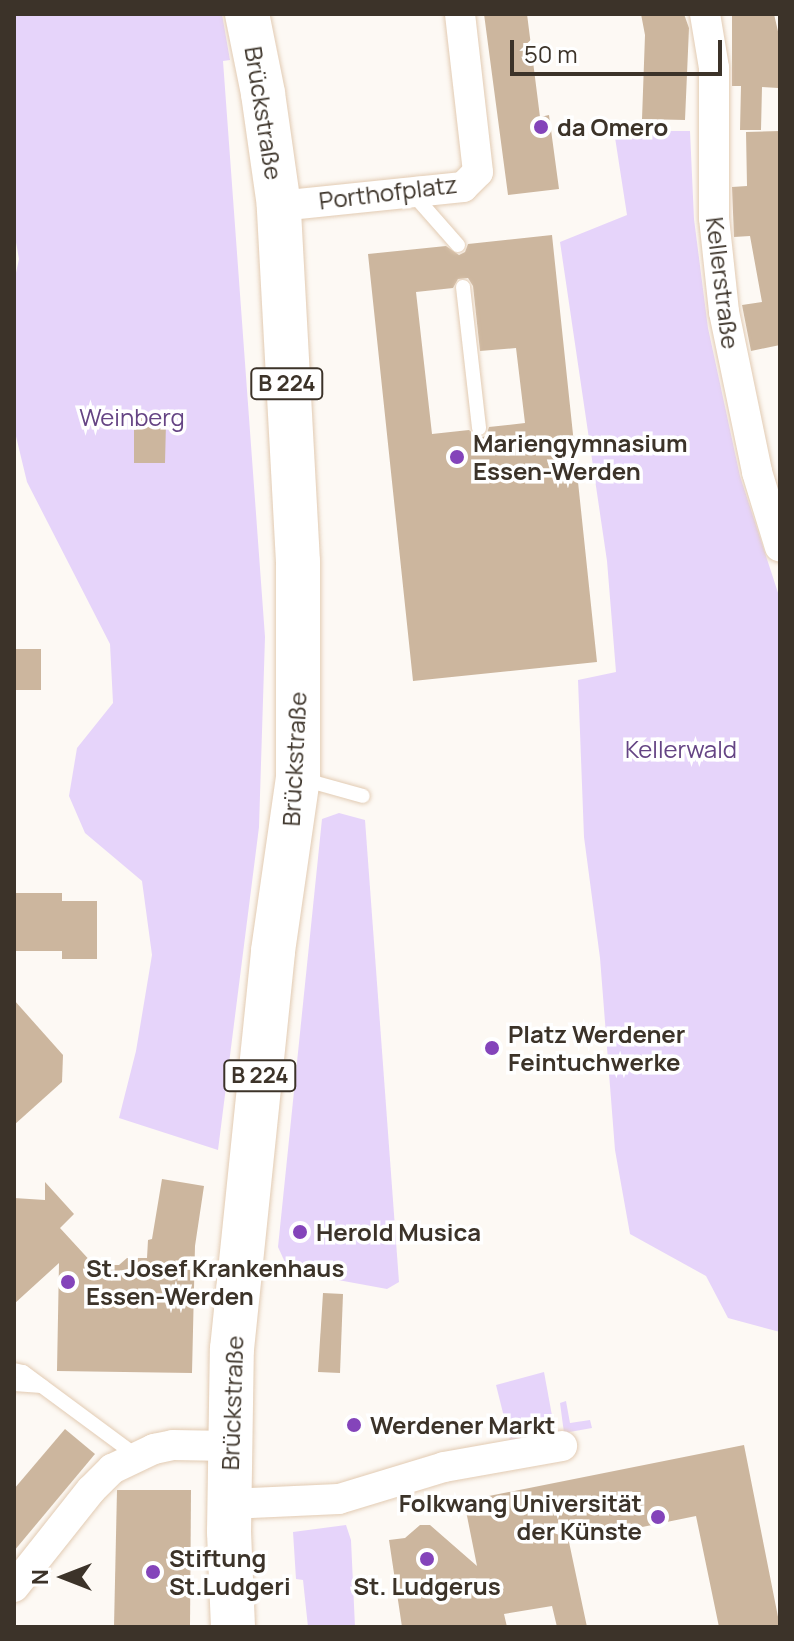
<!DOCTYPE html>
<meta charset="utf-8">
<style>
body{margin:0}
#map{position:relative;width:794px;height:1641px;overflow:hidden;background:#fdf9f4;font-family:Manrope,sans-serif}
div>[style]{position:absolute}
.green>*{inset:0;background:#e6d4fa}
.building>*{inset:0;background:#ccb69e}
.roads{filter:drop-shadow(0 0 2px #e2cbb3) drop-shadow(0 0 2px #e2cbb3)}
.service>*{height:14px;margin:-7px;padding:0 7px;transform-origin:7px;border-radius:7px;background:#fff}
.minor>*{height:30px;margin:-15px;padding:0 15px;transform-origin:15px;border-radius:15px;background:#fff}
.primary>*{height:44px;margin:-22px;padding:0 22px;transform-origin:22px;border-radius:22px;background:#fff}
.dots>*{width:22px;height:22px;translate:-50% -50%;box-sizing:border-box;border:4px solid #fff;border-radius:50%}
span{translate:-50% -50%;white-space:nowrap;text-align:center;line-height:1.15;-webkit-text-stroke:7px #fff;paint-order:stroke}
.shield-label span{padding:2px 6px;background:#fff;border:2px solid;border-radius:6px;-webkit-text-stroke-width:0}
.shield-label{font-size:22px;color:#3c3329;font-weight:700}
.street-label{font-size:24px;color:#3c3329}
.poi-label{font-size:24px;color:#3c3329;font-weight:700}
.left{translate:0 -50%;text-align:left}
.right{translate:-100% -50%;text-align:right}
.park-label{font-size:24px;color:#654484}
.frame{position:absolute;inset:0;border:16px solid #3c3329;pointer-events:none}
.north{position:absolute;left:24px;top:1537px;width:80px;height:80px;-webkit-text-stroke:6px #fff;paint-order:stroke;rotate:270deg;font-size:22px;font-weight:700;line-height:32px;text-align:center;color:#3c3329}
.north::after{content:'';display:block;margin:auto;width:28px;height:36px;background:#3c3329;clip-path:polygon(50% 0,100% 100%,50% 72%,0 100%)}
.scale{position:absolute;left:510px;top:40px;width:212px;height:36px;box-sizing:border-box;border:4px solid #3c3329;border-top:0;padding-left:10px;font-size:24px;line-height:28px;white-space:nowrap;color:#3c3329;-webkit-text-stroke:6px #fff;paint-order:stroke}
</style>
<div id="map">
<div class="green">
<div style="clip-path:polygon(14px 14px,222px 14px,230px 60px,223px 61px,265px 637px,259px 827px,218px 1150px,119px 1118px,136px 1051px,152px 955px,142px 881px,85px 833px,69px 796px,77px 748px,113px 703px,110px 644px,27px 482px,14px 428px,14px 282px,19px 259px,14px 231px)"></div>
<div style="clip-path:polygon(614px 131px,690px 131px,694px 219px,708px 328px,740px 476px,780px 599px,780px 1332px,728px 1318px,706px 1276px,630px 1234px,615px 1150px,600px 958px,584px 837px,578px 680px,616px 672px,607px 561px,560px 242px,627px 215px)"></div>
<div style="clip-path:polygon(339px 813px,365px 820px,399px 1282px,387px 1289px,289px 1271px,278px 1247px,322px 819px)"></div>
<div style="clip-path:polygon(544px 1372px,555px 1432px,510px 1441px,496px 1385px)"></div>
<div style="clip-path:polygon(566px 1401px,570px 1423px,590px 1420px,592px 1428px,564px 1433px,560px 1403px)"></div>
<div style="clip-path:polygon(346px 1525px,351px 1540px,355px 1627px,308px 1627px,303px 1580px,296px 1579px,293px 1532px)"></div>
</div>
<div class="building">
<div style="clip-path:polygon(484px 14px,527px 14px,540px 117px,549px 115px,559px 189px,508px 195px)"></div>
<div style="clip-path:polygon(641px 14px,684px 14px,689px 28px,685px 120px,642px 119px,645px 35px)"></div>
<div style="clip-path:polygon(732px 14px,774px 14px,780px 40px,778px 88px,762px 87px,761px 130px,740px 130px,741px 86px,732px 86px)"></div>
<div style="clip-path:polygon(780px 131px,780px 345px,751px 351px,742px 305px,762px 302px,750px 236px,734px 237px,732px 187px,747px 186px,746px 132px)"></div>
<div style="clip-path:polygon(evenodd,552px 235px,597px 662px,413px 681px,368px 254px,446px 246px,459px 255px,465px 252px,468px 244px,552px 235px,468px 278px,473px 286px,480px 351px,516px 348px,525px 423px,489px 427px,486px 436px,479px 438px,469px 430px,432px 434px,416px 292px,453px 288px,458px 279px,468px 278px)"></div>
<div style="clip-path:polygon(134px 412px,162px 413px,162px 423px,166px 423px,165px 463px,134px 463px)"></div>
<div style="clip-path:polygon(14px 649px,41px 649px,41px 690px,14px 690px)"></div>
<div style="clip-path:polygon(14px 893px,62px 893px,62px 901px,97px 901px,97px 959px,62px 959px,62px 951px,14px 951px)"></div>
<div style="clip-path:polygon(14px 1000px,63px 1055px,62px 1082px,14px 1125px)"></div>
<div style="clip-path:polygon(162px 1179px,204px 1186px,195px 1246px,192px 1373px,57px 1371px,59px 1263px,14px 1304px,14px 1198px,45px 1200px,45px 1182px,74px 1214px,60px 1228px,94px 1265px,119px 1265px,127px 1258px,147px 1258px,148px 1240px,152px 1239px)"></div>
<div style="clip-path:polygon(323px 1293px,343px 1294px,340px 1373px,318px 1372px)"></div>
<div style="clip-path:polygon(65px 1429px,95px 1454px,14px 1551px,14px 1489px)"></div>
<div style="clip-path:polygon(744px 1445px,780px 1627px,719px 1627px,696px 1516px,569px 1542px,587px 1627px,557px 1627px,552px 1606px,504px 1614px,507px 1627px,402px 1627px,389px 1540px,405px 1538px,420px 1525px,430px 1525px,477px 1566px,464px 1501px)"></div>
<div style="clip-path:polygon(117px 1490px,191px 1490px,190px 1627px,114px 1627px)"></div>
</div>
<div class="roads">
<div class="service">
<div style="left:413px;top:194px;width:68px;rotate:48.6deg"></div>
<div style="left:463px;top:287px;width:142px;rotate:83.5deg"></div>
<div style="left:302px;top:779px;width:63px;rotate:15.6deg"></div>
<div style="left:14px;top:1370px;width:9px;rotate:13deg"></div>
<div style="left:23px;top:1372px;width:139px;rotate:36.5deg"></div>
<div style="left:14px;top:1384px;width:28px;rotate:4deg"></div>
</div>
<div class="minor">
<div style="left:705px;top:14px;width:55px;rotate:80.5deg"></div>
<div style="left:714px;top:68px;width:150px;rotate:90deg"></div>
<div style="left:714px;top:218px;width:95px;rotate:83.9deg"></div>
<div style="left:724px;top:312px;width:163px;rotate:78.3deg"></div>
<div style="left:757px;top:472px;width:78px;rotate:73deg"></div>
<div style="left:279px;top:206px;width:185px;rotate:-5.9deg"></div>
<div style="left:463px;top:187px;width:21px;rotate:-45deg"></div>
<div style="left:478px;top:172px;width:159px;rotate:-96.5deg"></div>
<div style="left:229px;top:1504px;width:110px;rotate:-2.6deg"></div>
<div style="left:339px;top:1499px;width:110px;rotate:-16.9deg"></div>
<div style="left:444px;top:1467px;width:120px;rotate:-10.1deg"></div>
<div style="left:14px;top:1587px;width:124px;rotate:-51.6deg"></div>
<div style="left:91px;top:1490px;width:30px;rotate:-45deg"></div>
<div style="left:112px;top:1469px;width:47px;rotate:-25.5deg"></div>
<div style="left:154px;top:1449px;width:19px;rotate:-12deg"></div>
<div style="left:173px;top:1445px;width:57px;rotate:1deg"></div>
</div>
<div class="primary">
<div style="left:233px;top:1627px;width:95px;rotate:-92.4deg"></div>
<div style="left:229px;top:1532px;width:183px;rotate:-89.1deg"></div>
<div style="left:232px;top:1349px;width:400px;rotate:-84.1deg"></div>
<div style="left:273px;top:951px;width:176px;rotate:-81.8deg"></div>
<div style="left:298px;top:777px;width:215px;rotate:-90deg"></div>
<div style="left:298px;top:562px;width:357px;rotate:-93.1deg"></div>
<div style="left:279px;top:206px;width:114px;rotate:-98.1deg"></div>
<div style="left:263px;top:93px;width:81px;rotate:-101.4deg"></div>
</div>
</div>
<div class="dots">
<div style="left:541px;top:127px;background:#8444ba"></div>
<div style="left:457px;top:457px;background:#8444ba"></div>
<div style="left:492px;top:1048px;background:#8444ba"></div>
<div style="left:300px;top:1232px;background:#8444ba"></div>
<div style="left:68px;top:1282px;background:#8444ba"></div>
<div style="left:354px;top:1425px;background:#8444ba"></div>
<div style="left:658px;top:1517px;background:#8444ba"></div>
<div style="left:427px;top:1559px;background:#8444ba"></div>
<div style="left:153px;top:1572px;background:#8444ba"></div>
</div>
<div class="shield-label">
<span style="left:287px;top:384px">B 224</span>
<span style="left:260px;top:1076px">B 224</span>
</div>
<div class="street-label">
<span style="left:264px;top:113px;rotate:81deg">Brückstraße</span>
<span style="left:388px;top:192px;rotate:-7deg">Porthofplatz</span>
<span style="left:723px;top:283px;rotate:83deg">Kellerstraße</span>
<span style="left:294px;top:759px;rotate:-87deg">Brückstraße</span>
<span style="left:232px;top:1403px;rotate:-88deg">Brückstraße</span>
</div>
<div class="poi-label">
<span class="left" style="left:557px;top:127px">da Omero</span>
<span class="left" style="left:473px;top:457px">Mariengymnasium<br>Essen-Werden</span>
<span class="left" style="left:508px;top:1048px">Platz Werdener<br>Feintuchwerke</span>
<span class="left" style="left:316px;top:1232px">Herold Musica</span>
<span class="left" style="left:86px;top:1282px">St. Josef Krankenhaus<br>Essen-Werden</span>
<span class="left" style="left:370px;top:1425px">Werdener Markt</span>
<span class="right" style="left:642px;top:1517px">Folkwang Universität<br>der Künste</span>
<span class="left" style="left:169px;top:1572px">Stiftung<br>St.Ludgeri</span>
<span style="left:427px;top:1586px">St. Ludgerus</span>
</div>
<div class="park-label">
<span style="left:132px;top:417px">Weinberg</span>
<span style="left:681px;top:749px">Kellerwald</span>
</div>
<div class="frame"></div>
<div class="north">N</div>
<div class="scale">50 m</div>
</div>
